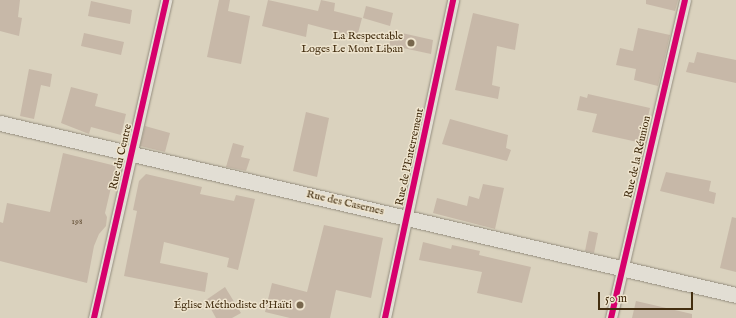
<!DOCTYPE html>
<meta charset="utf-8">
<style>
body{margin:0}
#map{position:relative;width:736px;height:318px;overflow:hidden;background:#dad2be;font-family:"IM FELL English",serif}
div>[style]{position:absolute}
.building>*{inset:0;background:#c7b8a8}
.roads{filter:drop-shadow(0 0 1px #948d7e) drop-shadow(0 0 1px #948d7e)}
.minor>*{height:11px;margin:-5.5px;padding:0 5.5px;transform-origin:5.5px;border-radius:5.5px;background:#e2ded4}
.secondary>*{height:15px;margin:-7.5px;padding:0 7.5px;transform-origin:7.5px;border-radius:7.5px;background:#e2ded4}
.cycleway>*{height:6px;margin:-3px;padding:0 3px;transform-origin:3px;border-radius:3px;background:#d6006c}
.dots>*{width:11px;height:11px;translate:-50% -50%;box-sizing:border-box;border:2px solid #eee4ce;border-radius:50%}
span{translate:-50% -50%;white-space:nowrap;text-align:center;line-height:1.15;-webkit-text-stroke:3px #eee4ce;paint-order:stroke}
.number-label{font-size:9px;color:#645036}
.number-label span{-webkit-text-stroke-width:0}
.poi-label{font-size:11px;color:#432e10}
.right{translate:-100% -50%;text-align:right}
.street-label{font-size:11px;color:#432e10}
.scale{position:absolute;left:598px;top:292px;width:95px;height:18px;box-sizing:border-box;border:2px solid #432e10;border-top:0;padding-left:5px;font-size:12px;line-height:14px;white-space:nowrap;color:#432e10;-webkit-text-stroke:3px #eee4ce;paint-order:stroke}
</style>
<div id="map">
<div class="building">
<div style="clip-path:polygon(0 0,20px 0,18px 17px,22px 18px,19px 36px,0 31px)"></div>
<div style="clip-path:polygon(219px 0,230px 0,228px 11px,250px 16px,241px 64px,207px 57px)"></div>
<div style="clip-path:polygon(268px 0,318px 11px,321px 0,335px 3px,334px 11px,362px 18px,357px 37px,308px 24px,306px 37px,262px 26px)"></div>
<div style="clip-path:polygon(646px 0,678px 0,675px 11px,646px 4px)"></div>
<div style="clip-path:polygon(91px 1px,132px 10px,130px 24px,88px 16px)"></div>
<div style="clip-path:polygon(366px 6px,393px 13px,390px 26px,363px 18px)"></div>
<div style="clip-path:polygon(473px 13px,519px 24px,515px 50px,497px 46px,492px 85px,500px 87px,498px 99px,455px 90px)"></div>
<div style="clip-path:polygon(638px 28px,670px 35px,658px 86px,634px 80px,636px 69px,616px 65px,620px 48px,633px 51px)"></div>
<div style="clip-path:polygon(393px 31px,433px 40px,431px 54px,389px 45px)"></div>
<div style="clip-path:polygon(84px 33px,124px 42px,121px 55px,81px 46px)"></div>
<div style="clip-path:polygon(697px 52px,736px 60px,736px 83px,686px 72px,689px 62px,694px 63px)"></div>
<div style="clip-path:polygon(29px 69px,52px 74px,50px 87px,41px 85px,34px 119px,20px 116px)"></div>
<div style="clip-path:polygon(71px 87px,98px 94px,95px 106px,126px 114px,121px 135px,91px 127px,89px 134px,61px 123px)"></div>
<div style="clip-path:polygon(588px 94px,650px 108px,642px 143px,592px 132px,597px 114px,577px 110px,580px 96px,587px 98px)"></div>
<div style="clip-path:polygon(306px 112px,329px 118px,317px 177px,293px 171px)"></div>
<div style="clip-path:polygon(450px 119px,508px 135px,506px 148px,511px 150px,507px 161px,442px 144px)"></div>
<div style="clip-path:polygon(145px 126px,170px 133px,165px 152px,140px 146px)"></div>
<div style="clip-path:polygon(233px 143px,244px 146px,241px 157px,250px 159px,246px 171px,226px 167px)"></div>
<div style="clip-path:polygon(63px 153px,116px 166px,105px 213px,107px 217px,106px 226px,99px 234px,94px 246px,87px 283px,0 261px,0 222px,3px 223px,7px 203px,50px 212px)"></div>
<div style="clip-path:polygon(666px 172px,711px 181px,709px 191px,716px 193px,714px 204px,660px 191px)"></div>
<div style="clip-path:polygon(146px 174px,202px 187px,200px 194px,234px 201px,236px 195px,255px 199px,238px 270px,227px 267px,229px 258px,164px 242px,160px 263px,208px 273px,205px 292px,124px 276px,137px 211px,133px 210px,139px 181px)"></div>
<div style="clip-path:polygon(483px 184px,504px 188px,495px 229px,433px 213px,437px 198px,467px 206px,469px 196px,479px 199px)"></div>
<div style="clip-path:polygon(732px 217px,736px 218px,736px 272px,720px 268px)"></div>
<div style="clip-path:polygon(324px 225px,383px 238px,371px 298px,336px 290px,330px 318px,290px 318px,265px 312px,272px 283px,307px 292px)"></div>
<div style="clip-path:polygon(589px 231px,598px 233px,594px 253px,585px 251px)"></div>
<div style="clip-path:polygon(423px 242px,451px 249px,452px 245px,480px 251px,479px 255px,531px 267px,522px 303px,477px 293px,482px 272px,419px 260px)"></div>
<div style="clip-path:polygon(225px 287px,241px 313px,232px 318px,216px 318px,206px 300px)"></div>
<div style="clip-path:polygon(636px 301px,692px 314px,692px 318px,632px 318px)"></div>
</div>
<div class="roads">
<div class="minor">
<div style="left:94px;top:318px;width:326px;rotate:-77.2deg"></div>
<div style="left:385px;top:318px;width:325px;rotate:-77.9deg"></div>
<div style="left:611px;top:318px;width:326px;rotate:-76.9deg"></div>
</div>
<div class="secondary">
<div style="left:0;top:123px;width:756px;rotate:13.15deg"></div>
</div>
</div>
<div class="cycleway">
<div style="left:94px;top:318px;width:326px;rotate:-77.2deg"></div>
<div style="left:385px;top:318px;width:325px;rotate:-77.9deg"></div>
<div style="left:611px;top:318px;width:326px;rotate:-76.9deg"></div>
</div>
<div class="dots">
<div style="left:411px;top:43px;background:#78674d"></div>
<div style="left:300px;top:305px;background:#78674d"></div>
</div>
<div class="number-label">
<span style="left:77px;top:222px">198</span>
</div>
<div class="poi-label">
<span class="right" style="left:403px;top:43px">La Respectable<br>Loges Le Mont Liban</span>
<span class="right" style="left:292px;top:305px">Église Méthodiste d'Haïti</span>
</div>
<div class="street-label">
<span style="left:121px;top:157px;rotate:-77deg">Rue du Centre</span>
<span style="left:410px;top:157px;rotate:-78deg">Rue de l'Enterrement</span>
<span style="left:638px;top:157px;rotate:-77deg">Rue de la Réunion</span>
<span style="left:345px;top:203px;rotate:13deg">Rue des Casernes</span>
</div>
<div class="scale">50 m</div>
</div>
